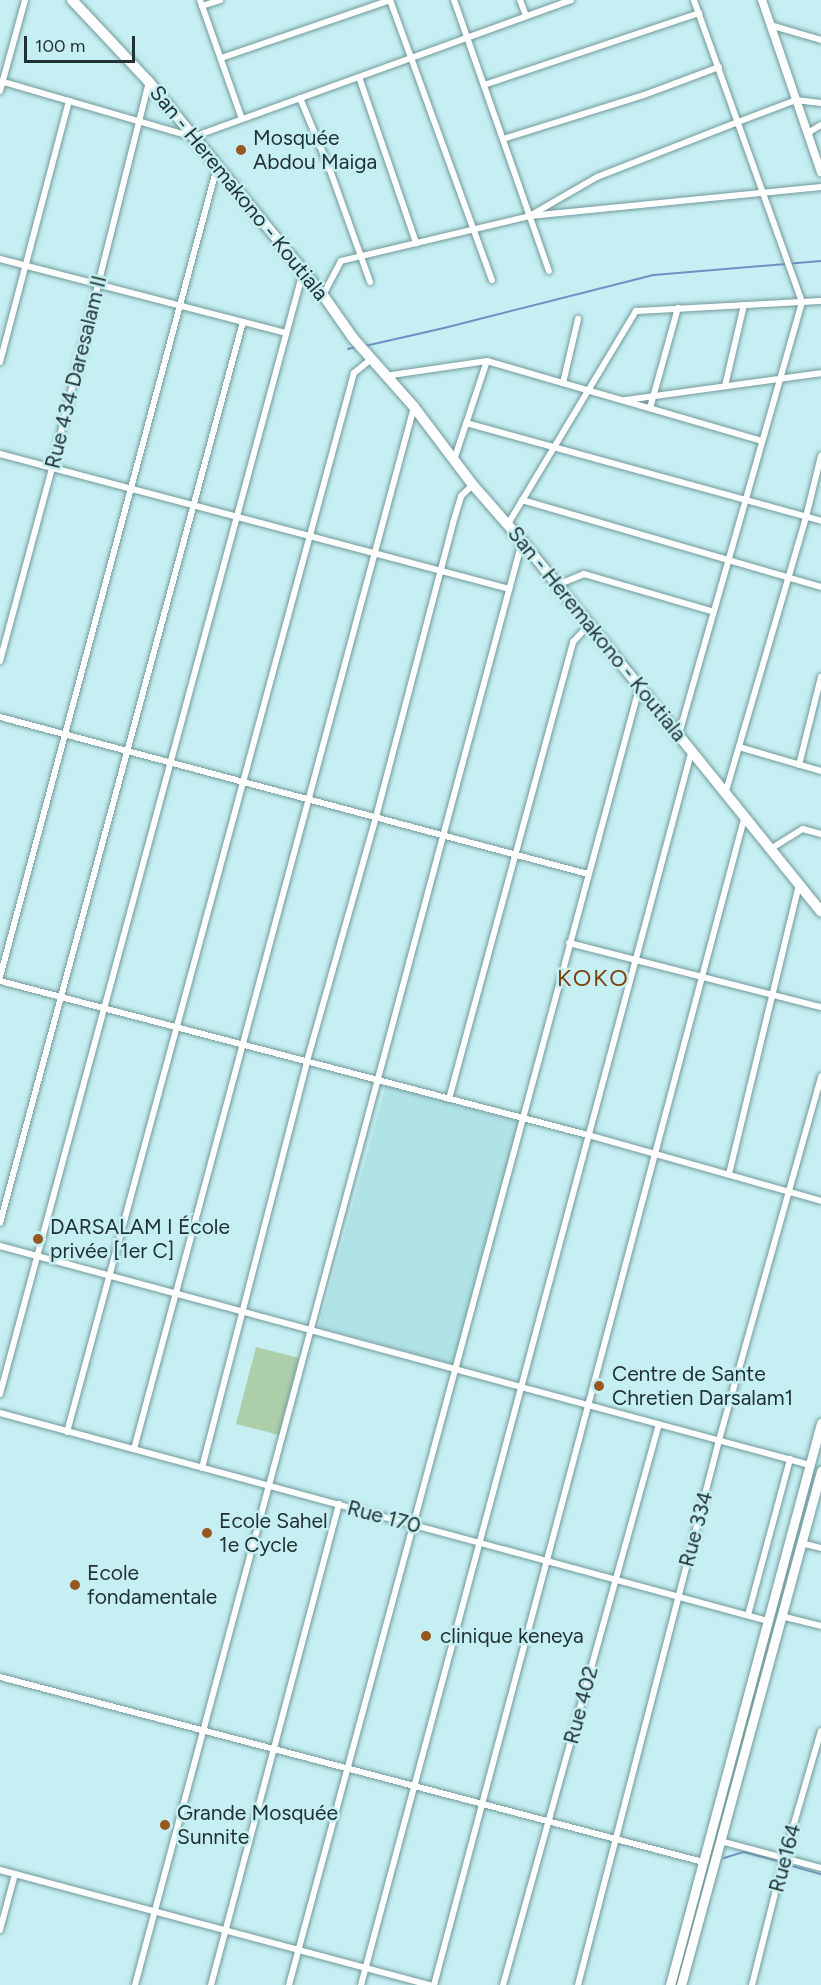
<!DOCTYPE html>
<meta charset="utf-8">
<style>
body{margin:0}
#map{position:relative;width:821px;height:1985px;overflow:hidden;background:#c5eff2;font-family:Figtree,sans-serif}
div>[style]{position:absolute}
.built>*{inset:0;background:#b0e3e6}
.green>*{inset:0;background:#accfaa}
.stream>*{height:2px;margin:-1px;padding:0 1px;transform-origin:1px;border-radius:1px;background:#6e90c5}
.roads{filter:drop-shadow(0 0 2px #72999b) drop-shadow(0 0 2px #72999b)}
.minor>*{height:6px;margin:-3px;padding:0 3px;transform-origin:3px;border-radius:3px;background:#fff}
.tertiary>*{height:8px;margin:-4px;padding:0 4px;transform-origin:4px;border-radius:4px;background:#fff}
.secondary>*{height:9px;margin:-4.5px;padding:0 4.5px;transform-origin:4.5px;border-radius:4.5px;background:#fff}
.primary>*{height:10px;margin:-5px;padding:0 5px;transform-origin:5px;border-radius:5px;background:#fff}
.dots>*{width:16px;height:16px;translate:-50% -50%;box-sizing:border-box;border:3px solid #c5eff2;border-radius:50%}
span{translate:-50% -50%;white-space:nowrap;text-align:center;line-height:1.15;-webkit-text-stroke:5px #c5eff2;paint-order:stroke}
.poi-label{font-size:21px;color:#223233}
.left{translate:0 -50%;text-align:left}
.street-label{font-size:21px;color:#223233}
.quarter-label{font-size:24px;color:#7c420d;letter-spacing:1.5px}
.scale{position:absolute;left:24px;top:36px;width:111px;height:27px;box-sizing:border-box;border:3px solid #223233;border-top:0;padding-left:8px;font-size:18px;line-height:21px;white-space:nowrap;color:#223233;-webkit-text-stroke:4px #c5eff2;paint-order:stroke}
</style>
<div id="map">
<div class="built">
<div style="clip-path:polygon(386px 1085px,519px 1122px,453px 1364px,319px 1327px)"></div>
</div>
<div class="green">
<div style="clip-path:polygon(256px 1347px,299px 1358px,279px 1435px,236px 1424px)"></div>
</div>
<div class="stream">
<div style="left:365px;top:346px;width:81px;rotate:-12.8deg"></div>
<div style="left:444px;top:328px;width:217px;rotate:-14.2deg"></div>
<div style="left:654px;top:275px;width:168px;rotate:-4.8deg"></div>
<div style="left:348px;top:349px;width:8px;rotate:-14deg"></div>
<div style="left:724px;top:1858px;width:21px;rotate:-17deg"></div>
<div style="left:744px;top:1852px;width:34px;rotate:15deg"></div>
<div style="left:789px;top:1865px;width:33px;rotate:16deg"></div>
</div>
<div class="roads">
<div class="minor">
<div style="left:200px;top:0;width:126px;rotate:70.6deg"></div>
<div style="left:390px;top:0;width:298px;rotate:70deg"></div>
<div style="left:454px;top:0;width:287px;rotate:70.7deg"></div>
<div style="left:520px;top:0;width:17px;rotate:69deg"></div>
<div style="left:202px;top:6px;width:19px;rotate:-18deg"></div>
<div style="left:770px;top:25px;width:53px;rotate:16.4deg"></div>
<div style="left:221px;top:58px;width:179px;rotate:-18.9deg"></div>
<div style="left:359px;top:77px;width:176px;rotate:71deg"></div>
<div style="left:0;top:81px;width:201px;rotate:16.2deg"></div>
<div style="left:193px;top:137px;width:402px;rotate:-19.9deg"></div>
<div style="left:484px;top:85px;width:227px;rotate:-18.5deg"></div>
<div style="left:0;top:91px;width:94px;rotate:-74.6deg"></div>
<div style="left:300px;top:98px;width:78px;rotate:67.4deg"></div>
<div style="left:330px;top:170px;width:119px;rotate:70.3deg"></div>
<div style="left:808px;top:133px;width:15px;rotate:-32deg"></div>
<div style="left:503px;top:139px;width:148px;rotate:-17.3deg"></div>
<div style="left:644px;top:95px;width:80px;rotate:-20.5deg"></div>
<div style="left:533px;top:214px;width:74px;rotate:-30deg"></div>
<div style="left:597px;top:177px;width:151px;rotate:-21.3deg"></div>
<div style="left:738px;top:122px;width:62px;rotate:-20.8deg"></div>
<div style="left:796px;top:100px;width:25px;rotate:7deg"></div>
<div style="left:0;top:259px;width:295px;rotate:14.5deg"></div>
<div style="left:323px;top:295px;width:38px;rotate:-62deg"></div>
<div style="left:341px;top:261px;width:194px;rotate:-13.4deg"></div>
<div style="left:530px;top:216px;width:292px;rotate:-5.7deg"></div>
<div style="left:0;top:362px;width:270px;rotate:-75.2deg"></div>
<div style="left:385px;top:376px;width:103px;rotate:-8.4deg"></div>
<div style="left:487px;top:361px;width:286px;rotate:16.2deg"></div>
<div style="left:563px;top:383px;width:66px;rotate:-76.8deg"></div>
<div style="left:725px;top:386px;width:83px;rotate:-76.8deg"></div>
<div style="left:625px;top:400px;width:198px;rotate:-7.8deg"></div>
<div style="left:650px;top:408px;width:104px;rotate:-74.4deg"></div>
<div style="left:466px;top:423px;width:368px;rotate:15.4deg"></div>
<div style="left:0;top:454px;width:527px;rotate:14.85deg"></div>
<div style="left:454px;top:460px;width:104px;rotate:-71.6deg"></div>
<div style="left:522px;top:500px;width:311px;rotate:16.2deg"></div>
<div style="left:508px;top:524px;width:249px;rotate:-59deg"></div>
<div style="left:636px;top:311px;width:185px;rotate:-3.1deg"></div>
<div style="left:557px;top:585px;width:29px;rotate:-22deg"></div>
<div style="left:584px;top:574px;width:135px;rotate:16.3deg"></div>
<div style="left:0;top:661px;width:200px;rotate:-74.9deg"></div>
<div style="left:52px;top:468px;width:398px;rotate:-75.9deg"></div>
<div style="left:0;top:717px;width:609px;rotate:14.95deg"></div>
<div style="left:679px;top:734px;width:449px;rotate:-74.1deg"></div>
<div style="left:802px;top:302px;width:321px;rotate:-109.7deg"></div>
<div style="left:739px;top:747px;width:85px;rotate:16.3deg"></div>
<div style="left:799px;top:765px;width:91px;rotate:-76deg"></div>
<div style="left:726px;top:791px;width:285px;rotate:-73.7deg"></div>
<div style="left:806px;top:517px;width:63px;rotate:-76.2deg"></div>
<div style="left:772px;top:848px;width:36px;rotate:-32deg"></div>
<div style="left:803px;top:829px;width:19px;rotate:16deg"></div>
<div style="left:569px;top:943px;width:260px;rotate:14.3deg"></div>
<div style="left:0;top:977px;width:839px;rotate:-75deg"></div>
<div style="left:0;top:981px;width:608px;rotate:14.68deg"></div>
<div style="left:588px;top:1135px;width:242px;rotate:15.8deg"></div>
<div style="left:449px;top:1099px;width:474px;rotate:-74.8deg"></div>
<div style="left:573px;top:642px;width:23px;rotate:-47deg"></div>
<div style="left:729px;top:1174px;width:298px;rotate:-76.4deg"></div>
<div style="left:0;top:1223px;width:933px;rotate:-74.91deg"></div>
<div style="left:0;top:1246px;width:839px;rotate:15.13deg"></div>
<div style="left:0;top:1394px;width:1162px;rotate:-74.89deg"></div>
<div style="left:0;top:1413px;width:796px;rotate:15.15deg"></div>
<div style="left:67px;top:1432px;width:1097px;rotate:-74.84deg"></div>
<div style="left:354px;top:373px;width:21px;rotate:-39deg"></div>
<div style="left:134px;top:1449px;width:1079px;rotate:-74.96deg"></div>
<div style="left:202px;top:1468px;width:420px;rotate:-75.5deg"></div>
<div style="left:307px;top:1061px;width:254px;rotate:-74.2deg"></div>
<div style="left:376px;top:817px;width:304px;rotate:-75.3deg"></div>
<div style="left:453px;top:523px;width:28px;rotate:-73deg"></div>
<div style="left:461px;top:496px;width:16px;rotate:-43deg"></div>
<div style="left:801px;top:1543px;width:21px;rotate:14deg"></div>
<div style="left:748px;top:1615px;width:162px;rotate:-74.9deg"></div>
<div style="left:781px;top:1616px;width:41px;rotate:14deg"></div>
<div style="left:0;top:1677px;width:727px;rotate:14.74deg"></div>
<div style="left:720px;top:1841px;width:105px;rotate:15deg"></div>
<div style="left:0;top:1870px;width:445px;rotate:15deg"></div>
<div style="left:0;top:1930px;width:58px;rotate:-75deg"></div>
<div style="left:135px;top:1985px;width:1494px;rotate:-74.99deg"></div>
<div style="left:211px;top:1985px;width:498px;rotate:-75.1deg"></div>
<div style="left:289px;top:1985px;width:1347px;rotate:-74.89deg"></div>
<div style="left:361px;top:1985px;width:1279px;rotate:-75deg"></div>
<div style="left:434px;top:1985px;width:1211px;rotate:-75.11deg"></div>
<div style="left:503px;top:1985px;width:582px;rotate:-74.46deg"></div>
<div style="left:578px;top:1985px;width:563px;rotate:-75.49deg"></div>
<div style="left:719px;top:1440px;width:378px;rotate:-74.3deg"></div>
<div style="left:752px;top:1985px;width:131px;rotate:-75.9deg"></div>
<div style="left:784px;top:1858px;width:132px;rotate:-73.8deg"></div>
</div>
<div class="tertiary">
<div style="left:762px;top:0;width:182px;rotate:71.1deg"></div>
</div>
<div class="secondary">
<div style="left:670px;top:1985px;width:582px;rotate:-74.96deg"></div>
<div style="left:681px;top:1985px;width:533px;rotate:-74.76deg"></div>
</div>
<div class="primary">
<div style="left:72px;top:0;width:112px;rotate:46.8deg"></div>
<div style="left:149px;top:82px;width:275px;rotate:50.8deg"></div>
<div style="left:323px;top:295px;width:52px;rotate:55.1deg"></div>
<div style="left:353px;top:338px;width:92px;rotate:48.5deg"></div>
<div style="left:414px;top:407px;width:98px;rotate:52.9deg"></div>
<div style="left:473px;top:485px;width:74px;rotate:48.8deg"></div>
<div style="left:522px;top:541px;width:476px;rotate:51.1deg"></div>
</div>
</div>
<div class="dots">
<div style="left:241px;top:150px;background:#975720"></div>
<div style="left:38px;top:1239px;background:#975720"></div>
<div style="left:599px;top:1386px;background:#975720"></div>
<div style="left:207px;top:1533px;background:#975720"></div>
<div style="left:75px;top:1585px;background:#975720"></div>
<div style="left:426px;top:1636px;background:#975720"></div>
<div style="left:165px;top:1825px;background:#975720"></div>
</div>
<div class="poi-label">
<span class="left" style="left:253px;top:150px">Mosquée<br>Abdou Maiga</span>
<span class="left" style="left:50px;top:1239px">DARSALAM I École<br>privée [1er C]</span>
<span class="left" style="left:612px;top:1386px">Centre de Sante<br>Chretien Darsalam1</span>
<span class="left" style="left:219px;top:1533px">Ecole Sahel<br>1e Cycle</span>
<span class="left" style="left:87px;top:1585px">Ecole<br>fondamentale</span>
<span class="left" style="left:440px;top:1636px">clinique keneya</span>
<span class="left" style="left:177px;top:1825px">Grande Mosquée<br>Sunnite</span>
</div>
<div class="street-label">
<span style="left:239px;top:193px;rotate:51deg">San - Heremakono - Koutiala</span>
<span style="left:76px;top:372px;rotate:-76deg">Rue 434 Daresalam II</span>
<span style="left:597px;top:634px;rotate:51deg">San - Heremakono - Koutiala</span>
<span style="left:384px;top:1517px;rotate:15deg">Rue 170</span>
<span style="left:696px;top:1529px;rotate:-75deg">Rue 334</span>
<span style="left:581px;top:1705px;rotate:-75deg">Rue 402</span>
<span style="left:785px;top:1858px;rotate:-75deg">Rue164</span>
</div>
<div class="quarter-label">
<span style="left:593px;top:978px">KOKO</span>
</div>
<div class="scale">100 m</div>
</div>
